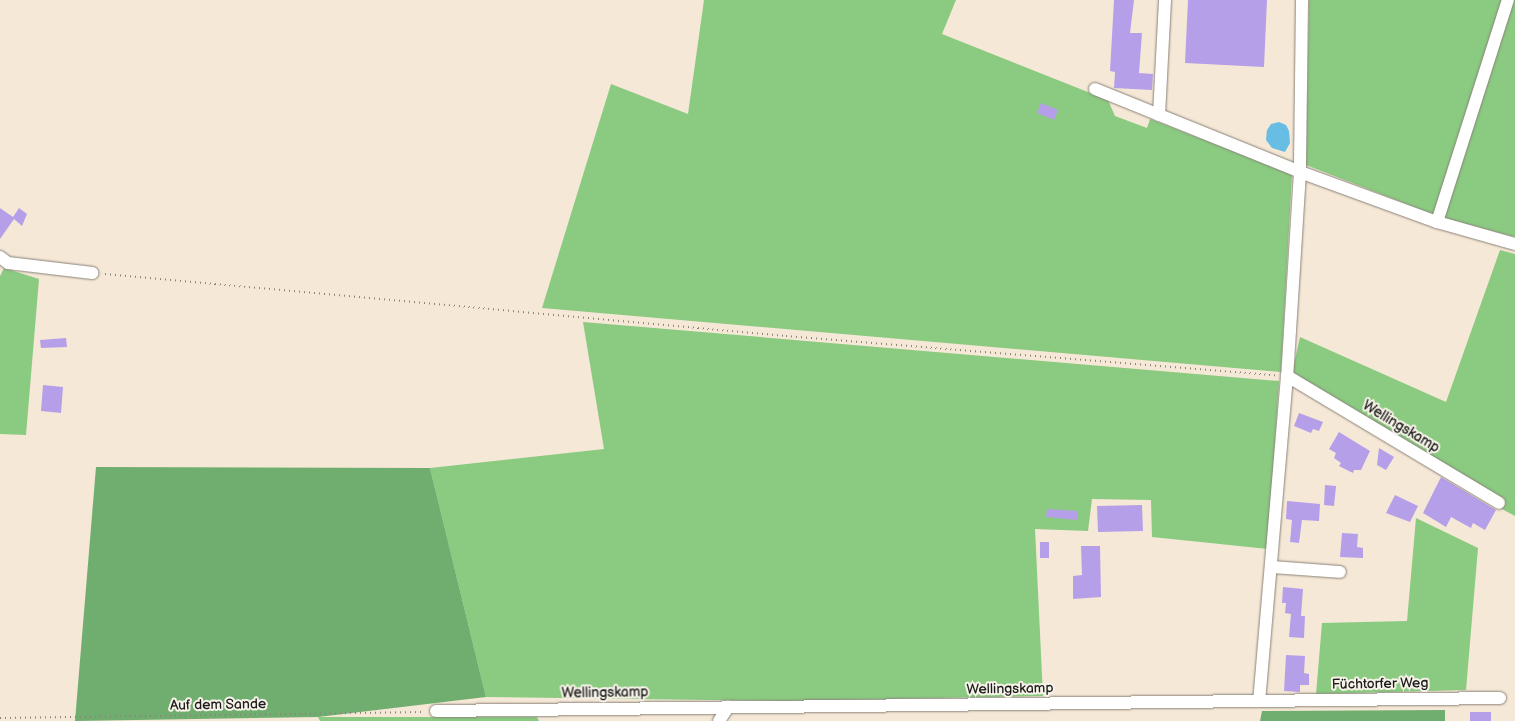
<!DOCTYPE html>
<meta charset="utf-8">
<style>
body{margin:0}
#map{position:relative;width:1515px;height:721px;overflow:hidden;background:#f6e8d6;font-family:"Balsamiq Sans",sans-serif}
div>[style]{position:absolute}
.green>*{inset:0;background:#8aca81}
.forest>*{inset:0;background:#6fae6f}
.water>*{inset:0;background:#67bde4}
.building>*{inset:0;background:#b69fe9}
.path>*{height:2px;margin-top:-1px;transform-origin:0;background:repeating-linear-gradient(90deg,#898279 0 1px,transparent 0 5px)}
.roads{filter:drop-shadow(0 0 1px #898279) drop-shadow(0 0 1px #898279)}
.minor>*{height:12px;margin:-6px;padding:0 6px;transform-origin:6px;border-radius:6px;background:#fff}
span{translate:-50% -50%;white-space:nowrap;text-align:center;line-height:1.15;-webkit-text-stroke:4px #f7f3e8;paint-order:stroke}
.street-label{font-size:14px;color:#1c1c1c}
</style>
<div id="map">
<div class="green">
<div style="clip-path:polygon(704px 0,956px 0,942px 34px,1108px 100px,1115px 116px,1147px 128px,1150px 119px,1292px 174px,1281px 372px,542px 308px,611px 84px,688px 114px)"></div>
<div style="clip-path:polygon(1309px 0,1502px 0,1435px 215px,1306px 165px)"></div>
<div style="clip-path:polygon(1513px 0,1515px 0,1515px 237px,1444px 218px)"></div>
<div style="clip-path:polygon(1500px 250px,1515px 254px,1515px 516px,1500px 508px,1505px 500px,1292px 373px,1300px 337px,1446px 402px)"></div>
<div style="clip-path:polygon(4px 268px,39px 279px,26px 435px,0 434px,0 276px)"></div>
<div style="clip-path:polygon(583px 322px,1279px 381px,1268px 549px,1152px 537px,1151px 500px,1092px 499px,1088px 531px,1035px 529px,1043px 696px,785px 701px,486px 697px,430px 468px,604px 449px)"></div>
<div style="clip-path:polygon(1416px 518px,1478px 548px,1466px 690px,1316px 694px,1322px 623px,1407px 621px)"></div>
<div style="clip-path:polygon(318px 717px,537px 717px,539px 721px,320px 721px)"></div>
</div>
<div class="forest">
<div style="clip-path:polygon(96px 467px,430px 468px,486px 697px,318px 717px,75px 721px)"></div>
<div style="clip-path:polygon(1445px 710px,1445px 721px,1260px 721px,1262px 711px)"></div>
</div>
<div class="water">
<div style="clip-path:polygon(1279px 122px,1286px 125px,1289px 131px,1290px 143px,1285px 152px,1272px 148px,1266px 140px,1267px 130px,1271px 124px)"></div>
</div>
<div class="building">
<div style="clip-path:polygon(1114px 0,1134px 0,1130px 33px,1142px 33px,1139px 73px,1153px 74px,1152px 90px,1114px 88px,1115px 72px,1110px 71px)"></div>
<div style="clip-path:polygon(1188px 0,1267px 0,1264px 67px,1185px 63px)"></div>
<div style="clip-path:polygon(1041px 103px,1058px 110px,1054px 120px,1037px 113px)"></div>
<div style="clip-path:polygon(0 208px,13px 217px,19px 208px,27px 214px,22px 226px,14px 219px,0 239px)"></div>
<div style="clip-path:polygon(66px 338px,67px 347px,41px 348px,40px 340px)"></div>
<div style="clip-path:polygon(43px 385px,63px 387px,61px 413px,41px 411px)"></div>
<div style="clip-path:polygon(1299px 413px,1323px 422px,1319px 431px,1313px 429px,1311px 433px,1294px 426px)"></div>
<div style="clip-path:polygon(1339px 432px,1370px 451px,1361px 470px,1354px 470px,1353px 473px,1339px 466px,1341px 463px,1334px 458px,1336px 453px,1329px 449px)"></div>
<div style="clip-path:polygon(1379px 448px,1394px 457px,1386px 470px,1377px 465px)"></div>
<div style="clip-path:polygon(1441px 477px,1496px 510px,1485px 530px,1473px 523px,1471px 528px,1451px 517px,1446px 527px,1423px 513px)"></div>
<div style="clip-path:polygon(1325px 485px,1336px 486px,1334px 506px,1324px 505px)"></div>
<div style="clip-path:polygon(1395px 495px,1418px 506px,1410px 522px,1386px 513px)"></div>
<div style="clip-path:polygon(1287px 501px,1320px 504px,1319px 521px,1302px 520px,1299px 543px,1290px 542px,1292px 520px,1286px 519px)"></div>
<div style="clip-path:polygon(1142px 505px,1143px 531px,1098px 532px,1097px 506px)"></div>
<div style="clip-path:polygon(1047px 509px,1078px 511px,1077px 520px,1046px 517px)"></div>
<div style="clip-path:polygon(1342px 533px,1358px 534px,1357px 547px,1363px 548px,1363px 558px,1340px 557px)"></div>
<div style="clip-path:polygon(1040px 542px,1049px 542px,1049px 558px,1040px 558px)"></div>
<div style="clip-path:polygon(1081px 546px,1100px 546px,1101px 597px,1073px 599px,1073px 576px,1082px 575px)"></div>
<div style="clip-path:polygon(1283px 587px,1303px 589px,1301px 616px,1305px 616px,1304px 638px,1289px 637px,1291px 614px,1285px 613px,1286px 603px,1282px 603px)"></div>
<div style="clip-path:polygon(1286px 655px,1305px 656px,1304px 673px,1309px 674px,1309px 685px,1300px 685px,1300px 692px,1284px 691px)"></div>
<div style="clip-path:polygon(1470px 712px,1491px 712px,1491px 721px,1470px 721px)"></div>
</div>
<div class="path">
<div style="left:105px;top:274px;width:684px;rotate:5.2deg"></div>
<div style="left:786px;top:336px;width:491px;rotate:4.6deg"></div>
<div style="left:0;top:718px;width:424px;rotate:-0.8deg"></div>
</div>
<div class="roads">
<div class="minor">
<div style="left:1302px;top:0;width:172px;rotate:90.7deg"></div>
<div style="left:1300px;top:172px;width:146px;rotate:20.1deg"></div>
<div style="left:1437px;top:222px;width:81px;rotate:15.8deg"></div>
<div style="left:1095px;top:89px;width:221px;rotate:22deg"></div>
<div style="left:1300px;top:172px;width:204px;rotate:93.6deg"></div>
<div style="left:1287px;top:376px;width:326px;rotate:94.9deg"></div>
<div style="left:1159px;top:115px;width:115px;rotate:-87deg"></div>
<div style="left:1437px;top:222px;width:233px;rotate:-72.3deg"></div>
<div style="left:0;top:257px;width:10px;rotate:37deg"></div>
<div style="left:8px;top:263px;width:85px;rotate:6.8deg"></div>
<div style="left:1287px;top:376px;width:247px;rotate:30.9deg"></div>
<div style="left:1271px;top:567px;width:69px;rotate:4.1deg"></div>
<div style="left:436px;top:711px;width:1064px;rotate:-0.7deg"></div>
<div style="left:719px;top:721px;width:17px;rotate:-57deg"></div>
</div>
</div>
<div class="street-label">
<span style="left:1401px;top:427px;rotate:31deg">Wellingskamp</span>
<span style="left:1380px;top:684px;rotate:-1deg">Füchtorfer Weg</span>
<span style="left:1010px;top:689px;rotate:-1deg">Wellingskamp</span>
<span style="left:605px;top:693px;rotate:-1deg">Wellingskamp</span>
<span style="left:218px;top:705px;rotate:-1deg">Auf dem Sande</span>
</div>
</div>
